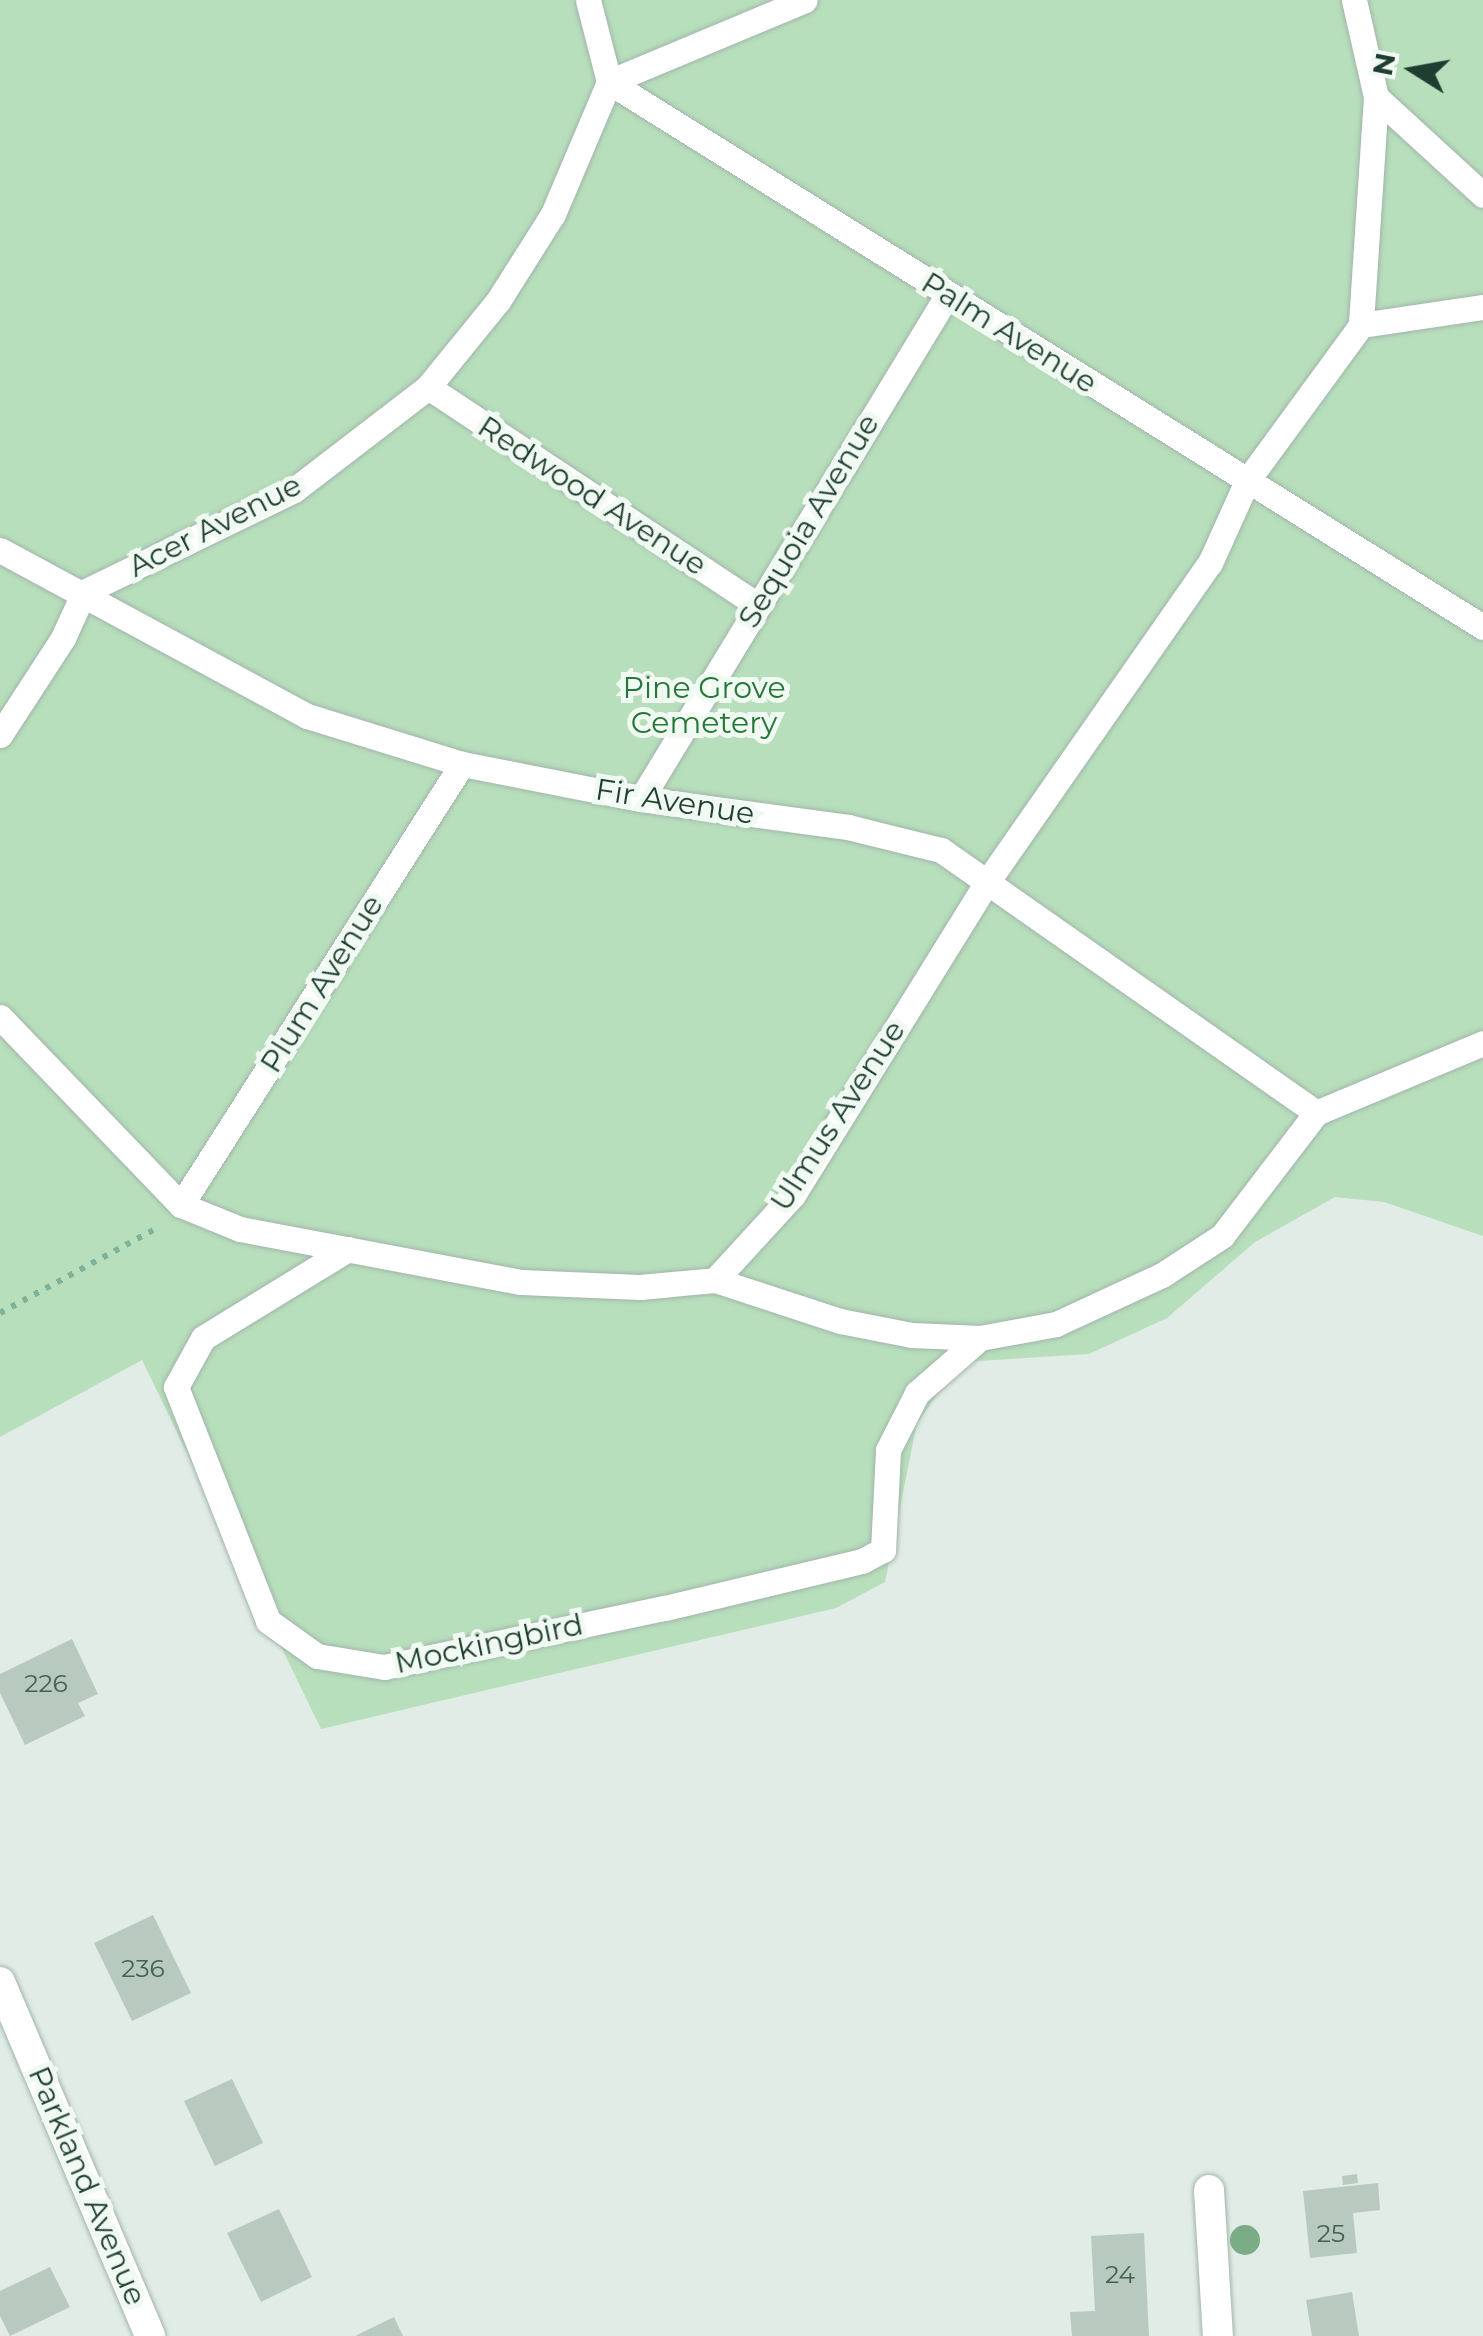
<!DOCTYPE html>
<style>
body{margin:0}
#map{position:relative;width:1483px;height:2336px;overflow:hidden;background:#e0ece5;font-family:Montserrat,sans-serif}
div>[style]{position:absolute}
.green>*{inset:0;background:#b7dfbb}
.building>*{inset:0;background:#b8cac0}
.path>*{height:6px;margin-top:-3px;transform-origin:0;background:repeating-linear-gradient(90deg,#7eb399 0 5px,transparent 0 13px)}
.roads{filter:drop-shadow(0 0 2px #a2b4ab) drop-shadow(0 0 2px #a2b4ab)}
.lane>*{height:25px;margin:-12.5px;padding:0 12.5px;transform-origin:12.5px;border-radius:12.5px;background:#fff}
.street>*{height:30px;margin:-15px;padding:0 15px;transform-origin:15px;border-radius:15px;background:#fff}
.secondary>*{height:30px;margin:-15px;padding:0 15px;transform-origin:15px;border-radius:15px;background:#fff}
.trees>*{width:30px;height:30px;margin:-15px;border-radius:50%;background:#7aac86}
span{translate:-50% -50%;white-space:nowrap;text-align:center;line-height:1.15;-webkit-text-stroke:10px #f1f9f3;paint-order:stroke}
.number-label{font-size:25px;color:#456155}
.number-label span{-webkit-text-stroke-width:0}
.street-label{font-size:30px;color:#1f3e31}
.park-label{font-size:30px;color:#267838}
.north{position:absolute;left:1363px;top:20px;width:100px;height:100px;-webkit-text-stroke:8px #f1f9f3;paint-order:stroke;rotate:281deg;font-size:28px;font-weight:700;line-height:40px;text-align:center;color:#1f3e31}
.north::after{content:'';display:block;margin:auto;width:35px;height:45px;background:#1f3e31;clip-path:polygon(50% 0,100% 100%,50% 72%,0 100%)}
</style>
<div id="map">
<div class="green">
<div style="clip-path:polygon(0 0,1483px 0,1483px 1236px,1384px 1202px,1335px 1197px,1255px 1242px,1167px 1318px,1089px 1354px,961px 1362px,917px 1423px,885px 1582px,836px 1608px,321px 1729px,142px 1360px,0 1437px)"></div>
</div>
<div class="building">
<div style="clip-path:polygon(72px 1639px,98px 1694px,78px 1703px,85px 1716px,25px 1745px,0 1693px,0 1674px)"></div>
<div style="clip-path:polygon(153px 1915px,191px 1993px,132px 2021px,94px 1943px)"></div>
<div style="clip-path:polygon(232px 2079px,263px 2143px,215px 2166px,184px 2101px)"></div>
<div style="clip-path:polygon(1357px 2174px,1358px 2183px,1343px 2185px,1342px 2176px)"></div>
<div style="clip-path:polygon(1378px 2183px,1380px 2210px,1353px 2213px,1357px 2253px,1310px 2258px,1303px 2191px)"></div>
<div style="clip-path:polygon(279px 2209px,312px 2277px,261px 2302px,227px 2233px)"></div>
<div style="clip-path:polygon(1144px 2233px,1149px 2336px,1072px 2336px,1070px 2312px,1095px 2311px,1091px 2236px)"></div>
<div style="clip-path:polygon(50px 2267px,70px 2307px,10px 2336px,0 2316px,0 2291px)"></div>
<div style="clip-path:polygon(1352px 2292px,1359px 2336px,1312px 2336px,1306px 2300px)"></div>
<div style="clip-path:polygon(394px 2317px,403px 2336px,355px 2336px)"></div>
</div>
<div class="path">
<div style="left:0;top:1313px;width:181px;rotate:-28.4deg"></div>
</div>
<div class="roads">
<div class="lane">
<div style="left:588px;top:0;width:85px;rotate:75.6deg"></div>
<div style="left:609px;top:82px;width:1030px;rotate:31.95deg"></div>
<div style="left:1354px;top:0;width:99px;rotate:77.2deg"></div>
<div style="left:1376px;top:97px;width:228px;rotate:93.8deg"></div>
<div style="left:1361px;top:325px;width:123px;rotate:-8.4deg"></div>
<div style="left:609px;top:82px;width:212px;rotate:-22.7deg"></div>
<div style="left:1376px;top:97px;width:145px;rotate:42.5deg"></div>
<div style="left:428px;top:387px;width:395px;rotate:33.5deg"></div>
<div style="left:0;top:550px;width:349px;rotate:28.4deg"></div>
<div style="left:307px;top:716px;width:162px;rotate:17.2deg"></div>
<div style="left:462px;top:764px;width:182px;rotate:11.1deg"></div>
<div style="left:641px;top:799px;width:209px;rotate:7.7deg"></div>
<div style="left:848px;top:827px;width:96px;rotate:13.9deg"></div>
<div style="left:941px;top:850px;width:458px;rotate:35deg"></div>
<div style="left:0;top:735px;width:116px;rotate:-57deg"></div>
<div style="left:63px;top:638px;width:51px;rotate:-65.5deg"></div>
<div style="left:84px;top:592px;width:233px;rotate:-25.9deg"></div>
<div style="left:294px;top:490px;width:169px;rotate:-37.5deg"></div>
<div style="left:428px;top:387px;width:111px;rotate:-50.9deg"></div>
<div style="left:498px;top:301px;width:103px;rotate:-57.7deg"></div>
<div style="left:553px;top:214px;width:143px;rotate:-67deg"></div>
<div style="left:641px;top:799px;width:591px;rotate:-58.7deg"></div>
<div style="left:0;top:1017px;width:261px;rotate:46.1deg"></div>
<div style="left:181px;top:1205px;width:64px;rotate:22.1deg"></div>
<div style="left:240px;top:1229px;width:286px;rotate:10.7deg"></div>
<div style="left:521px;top:1282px;width:119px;rotate:2.4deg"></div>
<div style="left:640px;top:1287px;width:75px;rotate:-5.3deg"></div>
<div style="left:715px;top:1280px;width:115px;rotate:-47.5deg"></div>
<div style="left:793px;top:1195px;width:365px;rotate:-58.2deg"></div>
<div style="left:985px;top:885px;width:393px;rotate:-55.1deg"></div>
<div style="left:1210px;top:563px;width:90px;rotate:-65.7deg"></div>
<div style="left:1247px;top:481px;width:193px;rotate:-53.8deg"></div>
<div style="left:181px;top:1205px;width:523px;rotate:-57.5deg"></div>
<div style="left:348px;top:1249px;width:170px;rotate:148.5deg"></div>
<div style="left:203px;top:1338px;width:56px;rotate:118.9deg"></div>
<div style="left:176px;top:1387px;width:251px;rotate:68.5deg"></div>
<div style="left:268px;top:1621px;width:60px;rotate:35.5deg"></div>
<div style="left:317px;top:1656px;width:68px;rotate:9.3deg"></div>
<div style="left:384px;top:1667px;width:287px;rotate:-11.9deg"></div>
<div style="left:665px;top:1608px;width:203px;rotate:-13.4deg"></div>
<div style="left:862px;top:1561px;width:24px;rotate:-28deg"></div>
<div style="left:883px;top:1550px;width:100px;rotate:-87.1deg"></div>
<div style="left:888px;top:1450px;width:64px;rotate:-63deg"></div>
<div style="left:917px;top:1393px;width:84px;rotate:-41.1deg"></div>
<div style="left:715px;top:1280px;width:132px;rotate:18.2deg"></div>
<div style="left:840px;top:1321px;width:73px;rotate:11deg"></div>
<div style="left:912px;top:1335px;width:68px;rotate:2.5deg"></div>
<div style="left:980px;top:1338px;width:77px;rotate:-10.4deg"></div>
<div style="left:1056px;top:1324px;width:117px;rotate:-24.8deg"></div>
<div style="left:1162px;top:1275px;width:72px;rotate:-33deg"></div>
<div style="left:1222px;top:1236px;width:155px;rotate:-52.6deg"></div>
<div style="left:1316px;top:1113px;width:181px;rotate:-22.7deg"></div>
</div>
<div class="street">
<div style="left:1209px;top:2190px;width:146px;rotate:86.5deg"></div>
</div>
<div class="secondary">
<div style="left:0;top:1982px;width:384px;rotate:67deg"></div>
</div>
</div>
<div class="trees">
<div style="left:1245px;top:2240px"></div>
</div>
<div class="number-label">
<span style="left:46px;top:1683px">226</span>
<span style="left:143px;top:1968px">236</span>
<span style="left:1331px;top:2233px">25</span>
<span style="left:1120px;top:2274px">24</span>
</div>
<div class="street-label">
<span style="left:1009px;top:333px;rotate:32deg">Palm Avenue</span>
<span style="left:592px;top:496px;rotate:33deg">Redwood Avenue</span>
<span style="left:809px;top:521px;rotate:-59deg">Sequoia Avenue</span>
<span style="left:215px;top:526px;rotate:-27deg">Acer Avenue</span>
<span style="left:675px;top:802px;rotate:9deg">Fir Avenue</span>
<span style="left:322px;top:984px;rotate:-58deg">Plum Avenue</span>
<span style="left:838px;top:1116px;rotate:-57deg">Ulmus Avenue</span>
<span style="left:489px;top:1644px;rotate:-12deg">Mockingbird</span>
<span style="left:87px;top:2186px;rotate:67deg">Parkland Avenue</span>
</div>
<div class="park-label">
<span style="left:704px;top:705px">Pine Grove<br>Cemetery</span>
</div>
<div class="north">N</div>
</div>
